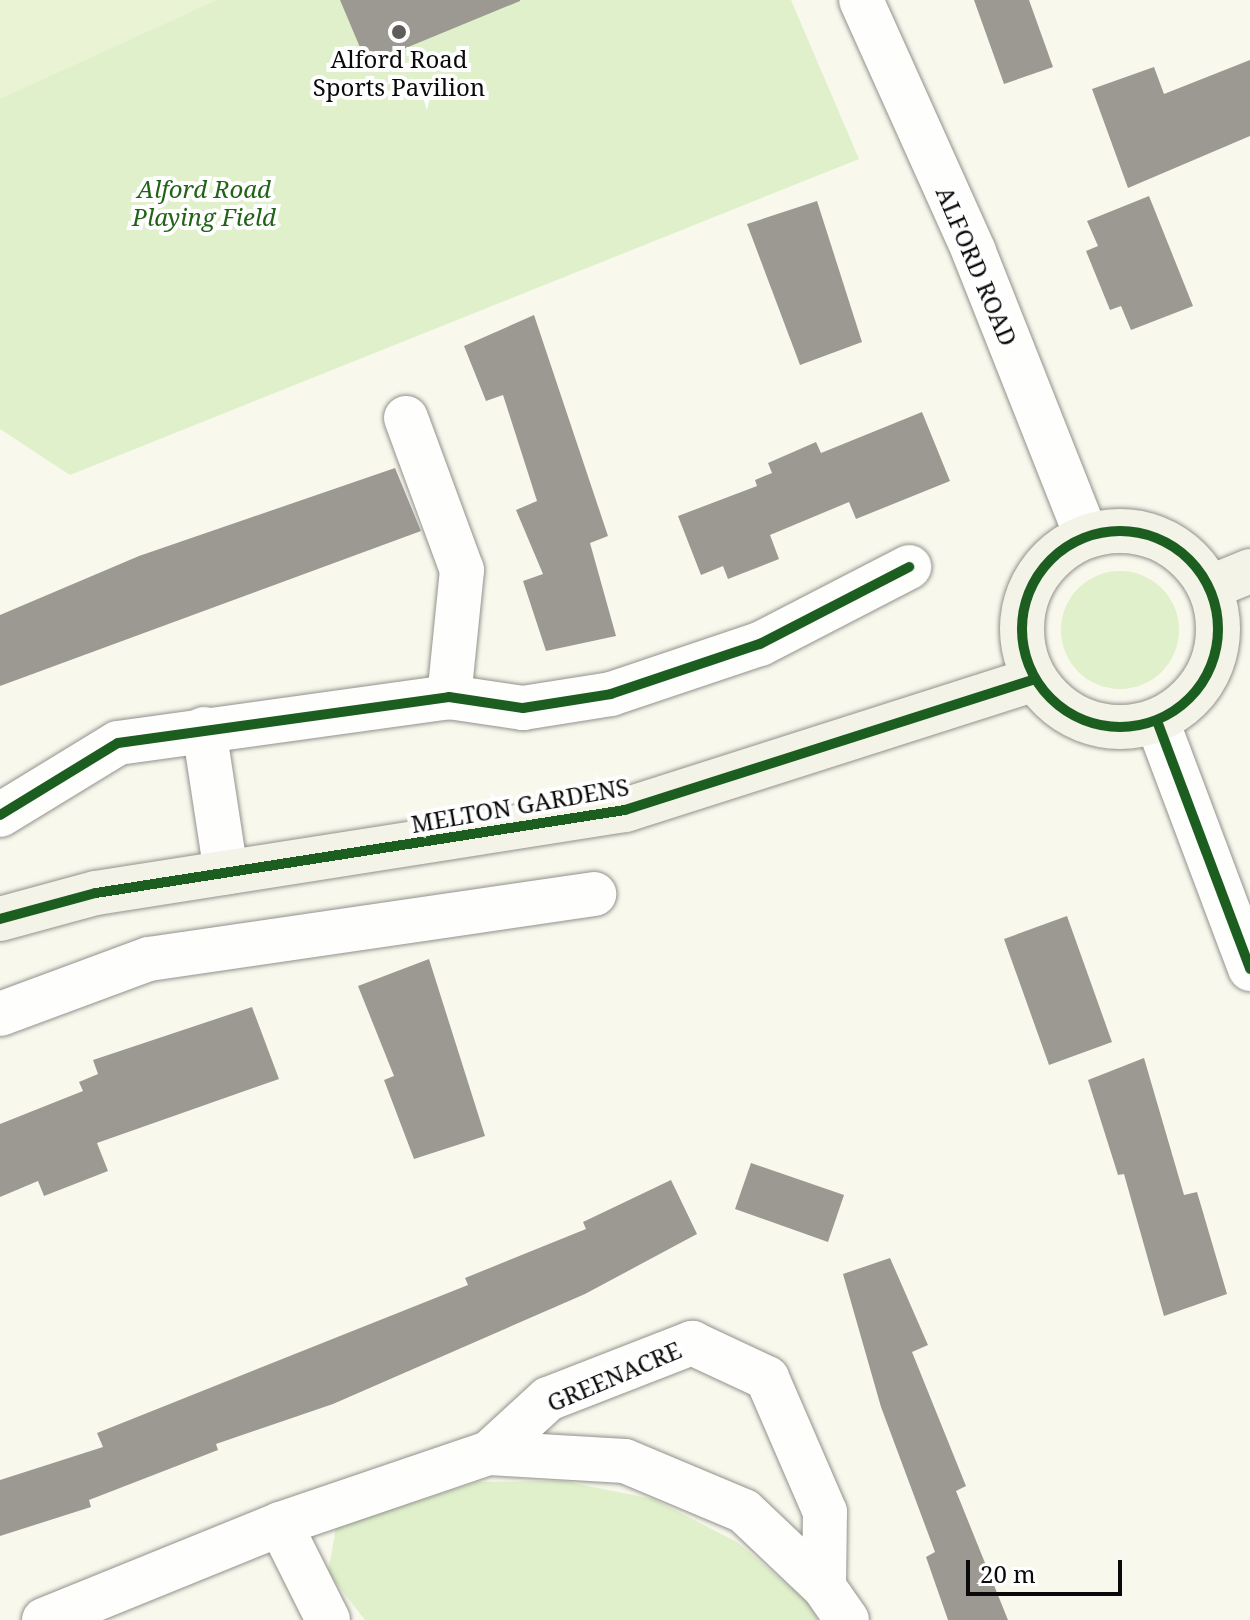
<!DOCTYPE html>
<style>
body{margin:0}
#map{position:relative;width:1250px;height:1620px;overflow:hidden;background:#f9f8ed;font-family:"Noto Serif",serif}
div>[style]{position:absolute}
.green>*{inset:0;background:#dff0cb}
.round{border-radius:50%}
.pitch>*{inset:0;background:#eaf4d5}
.building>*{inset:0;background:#9c9993}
.roads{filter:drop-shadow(0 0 2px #92918c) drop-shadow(0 0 2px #92918c)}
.street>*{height:44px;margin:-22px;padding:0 22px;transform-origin:22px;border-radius:22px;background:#fefefc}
.secondary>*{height:44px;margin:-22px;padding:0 22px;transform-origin:22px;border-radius:22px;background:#f4f3e7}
.secondary>.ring{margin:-22px;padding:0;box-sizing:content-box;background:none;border:44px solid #f4f3e7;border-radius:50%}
.cycleway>*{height:10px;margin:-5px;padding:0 5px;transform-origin:5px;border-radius:5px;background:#1b5e20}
.cycleway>.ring{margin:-5px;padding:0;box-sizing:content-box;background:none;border:10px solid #1b5e20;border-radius:50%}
.dots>*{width:22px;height:22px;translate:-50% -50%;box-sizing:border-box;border:4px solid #fff;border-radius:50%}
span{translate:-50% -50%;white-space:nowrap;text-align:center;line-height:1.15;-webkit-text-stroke:8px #fff;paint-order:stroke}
.poi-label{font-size:24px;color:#0a0a0a}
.park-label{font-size:24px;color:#236319;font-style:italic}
.street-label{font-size:24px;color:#0a0a0a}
.scale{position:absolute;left:966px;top:1560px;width:156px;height:36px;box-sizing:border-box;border:4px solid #0a0a0a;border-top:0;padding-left:10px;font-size:24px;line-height:28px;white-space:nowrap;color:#0a0a0a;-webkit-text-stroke:6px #fff;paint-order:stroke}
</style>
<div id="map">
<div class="green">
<div style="clip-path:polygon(0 0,791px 0,859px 159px,70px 475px,0 429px)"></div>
<div class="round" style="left:1061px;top:571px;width:118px;height:118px"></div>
<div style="clip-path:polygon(563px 1481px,653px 1499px,737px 1542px,809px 1603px,818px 1620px,365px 1620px,328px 1573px,336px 1527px,478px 1482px)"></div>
</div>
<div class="pitch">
<div style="clip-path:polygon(0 0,217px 0,0 99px)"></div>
</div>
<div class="building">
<div style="clip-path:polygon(340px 0,520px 0,520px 1px,367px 64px)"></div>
<div style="clip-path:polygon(974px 0,1029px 0,1053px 67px,1004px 84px)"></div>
<div style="clip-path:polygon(1250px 60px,1250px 136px,1128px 188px,1092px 89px,1154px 67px,1164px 94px)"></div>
<div style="clip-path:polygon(1149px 196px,1193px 306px,1131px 330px,1121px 306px,1110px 310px,1086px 251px,1098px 246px,1087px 221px)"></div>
<div style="clip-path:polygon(817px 201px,862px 342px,800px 365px,747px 224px)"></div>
<div style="clip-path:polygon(534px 315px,608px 536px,590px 543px,616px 636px,546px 651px,523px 581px,543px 574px,516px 510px,537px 501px,503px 395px,486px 401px,464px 346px)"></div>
<div style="clip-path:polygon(922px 412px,950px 481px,856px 519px,849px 502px,770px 535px,779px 559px,728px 579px,723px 566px,701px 575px,678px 516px,757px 486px,755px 480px,772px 473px,768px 463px,816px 442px,821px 453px)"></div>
<div style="clip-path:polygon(395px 468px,421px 531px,0 686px,0 615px,139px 556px)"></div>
<div style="clip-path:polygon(1067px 916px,1112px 1042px,1049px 1065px,1004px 939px)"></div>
<div style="clip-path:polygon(429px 959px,485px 1136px,414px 1159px,384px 1080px,394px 1076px,358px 986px)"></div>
<div style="clip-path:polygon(252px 1007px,279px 1079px,97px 1143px,108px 1171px,44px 1196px,38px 1181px,0 1197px,0 1124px,83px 1091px,79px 1082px,98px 1074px,93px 1060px)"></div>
<div style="clip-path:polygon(1144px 1058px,1184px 1195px,1197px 1192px,1227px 1294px,1164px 1316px,1124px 1174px,1118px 1175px,1088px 1080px)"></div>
<div style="clip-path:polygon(751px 1163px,844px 1195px,828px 1242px,735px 1209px)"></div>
<div style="clip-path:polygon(671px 1180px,697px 1234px,585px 1294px,333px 1404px,216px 1444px,218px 1450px,89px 1500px,91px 1507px,0 1536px,0 1480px,103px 1447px,97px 1433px,468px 1285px,465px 1278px,586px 1229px,583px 1222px)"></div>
<div style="clip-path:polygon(890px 1258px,928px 1345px,912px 1352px,966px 1486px,956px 1491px,1008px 1620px,948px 1620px,926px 1557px,935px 1552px,881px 1407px,843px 1274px)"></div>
</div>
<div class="roads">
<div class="street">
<div style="left:861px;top:0;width:276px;rotate:65.8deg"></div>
<div style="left:974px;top:252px;width:304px;rotate:68.4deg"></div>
<div style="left:406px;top:418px;width:162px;rotate:69.8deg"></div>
<div style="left:462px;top:570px;width:128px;rotate:95.8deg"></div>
<div style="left:1157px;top:721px;width:265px;rotate:69.4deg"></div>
<div style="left:204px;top:729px;width:145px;rotate:81.3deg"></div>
<div style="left:0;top:815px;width:138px;rotate:-31.4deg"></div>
<div style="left:118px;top:743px;width:334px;rotate:-7.9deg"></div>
<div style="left:449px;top:697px;width:75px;rotate:8.5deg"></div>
<div style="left:523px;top:708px;width:89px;rotate:-9deg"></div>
<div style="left:611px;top:694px;width:157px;rotate:-18.6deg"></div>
<div style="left:760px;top:644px;width:168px;rotate:-27.3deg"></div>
<div style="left:0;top:1014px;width:159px;rotate:-20.3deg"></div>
<div style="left:149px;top:959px;width:450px;rotate:-8.3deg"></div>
<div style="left:489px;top:1453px;width:80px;rotate:-42.5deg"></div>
<div style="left:548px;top:1399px;width:155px;rotate:-21.3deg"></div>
<div style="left:692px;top:1343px;width:83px;rotate:25deg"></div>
<div style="left:767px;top:1378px;width:146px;rotate:66.6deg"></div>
<div style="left:825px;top:1512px;width:75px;rotate:90.8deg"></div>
<div style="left:280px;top:1524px;width:107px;rotate:63.4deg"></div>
<div style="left:44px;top:1620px;width:255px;rotate:-22.1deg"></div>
<div style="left:280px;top:1524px;width:221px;rotate:-18.8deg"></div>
<div style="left:489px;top:1453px;width:136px;rotate:3.4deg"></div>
<div style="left:625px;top:1461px;width:129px;rotate:22.8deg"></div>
<div style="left:744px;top:1511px;width:110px;rotate:43.5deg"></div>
<div style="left:824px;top:1587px;width:40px;rotate:55.1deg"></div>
</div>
<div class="secondary">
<div class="ring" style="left:1022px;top:531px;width:152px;height:152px"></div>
<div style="left:1211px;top:587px;width:42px;rotate:-22.3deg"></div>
<div style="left:0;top:919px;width:99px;rotate:-15.2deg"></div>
<div style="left:96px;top:893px;width:535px;rotate:-8.92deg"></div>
<div style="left:625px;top:810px;width:430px;rotate:-17.7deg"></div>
</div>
</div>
<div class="cycleway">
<div class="ring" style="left:1022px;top:531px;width:186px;height:186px"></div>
<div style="left:1157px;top:721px;width:265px;rotate:69.4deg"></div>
<div style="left:0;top:815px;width:138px;rotate:-31.4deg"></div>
<div style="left:118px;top:743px;width:334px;rotate:-7.9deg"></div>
<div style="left:449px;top:697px;width:75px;rotate:8.5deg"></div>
<div style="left:523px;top:708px;width:89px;rotate:-9deg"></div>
<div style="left:611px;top:694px;width:157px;rotate:-18.6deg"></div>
<div style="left:760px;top:644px;width:168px;rotate:-27.3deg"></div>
<div style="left:0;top:919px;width:99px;rotate:-15.2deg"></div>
<div style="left:96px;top:893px;width:535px;rotate:-8.92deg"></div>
<div style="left:625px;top:810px;width:430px;rotate:-17.7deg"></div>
</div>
<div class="dots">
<div style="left:399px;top:32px;background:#5e5d59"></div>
</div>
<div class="poi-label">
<span style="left:399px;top:73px">Alford Road<br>Sports Pavilion</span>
</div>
<div class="park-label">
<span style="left:204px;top:203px">Alford Road<br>Playing Field</span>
</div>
<div class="street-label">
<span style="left:977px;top:266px;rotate:67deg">ALFORD ROAD</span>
<span style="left:520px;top:805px;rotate:-10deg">MELTON GARDENS</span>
<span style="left:614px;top:1376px;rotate:-23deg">GREENACRE</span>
</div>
<div class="scale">20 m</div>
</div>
